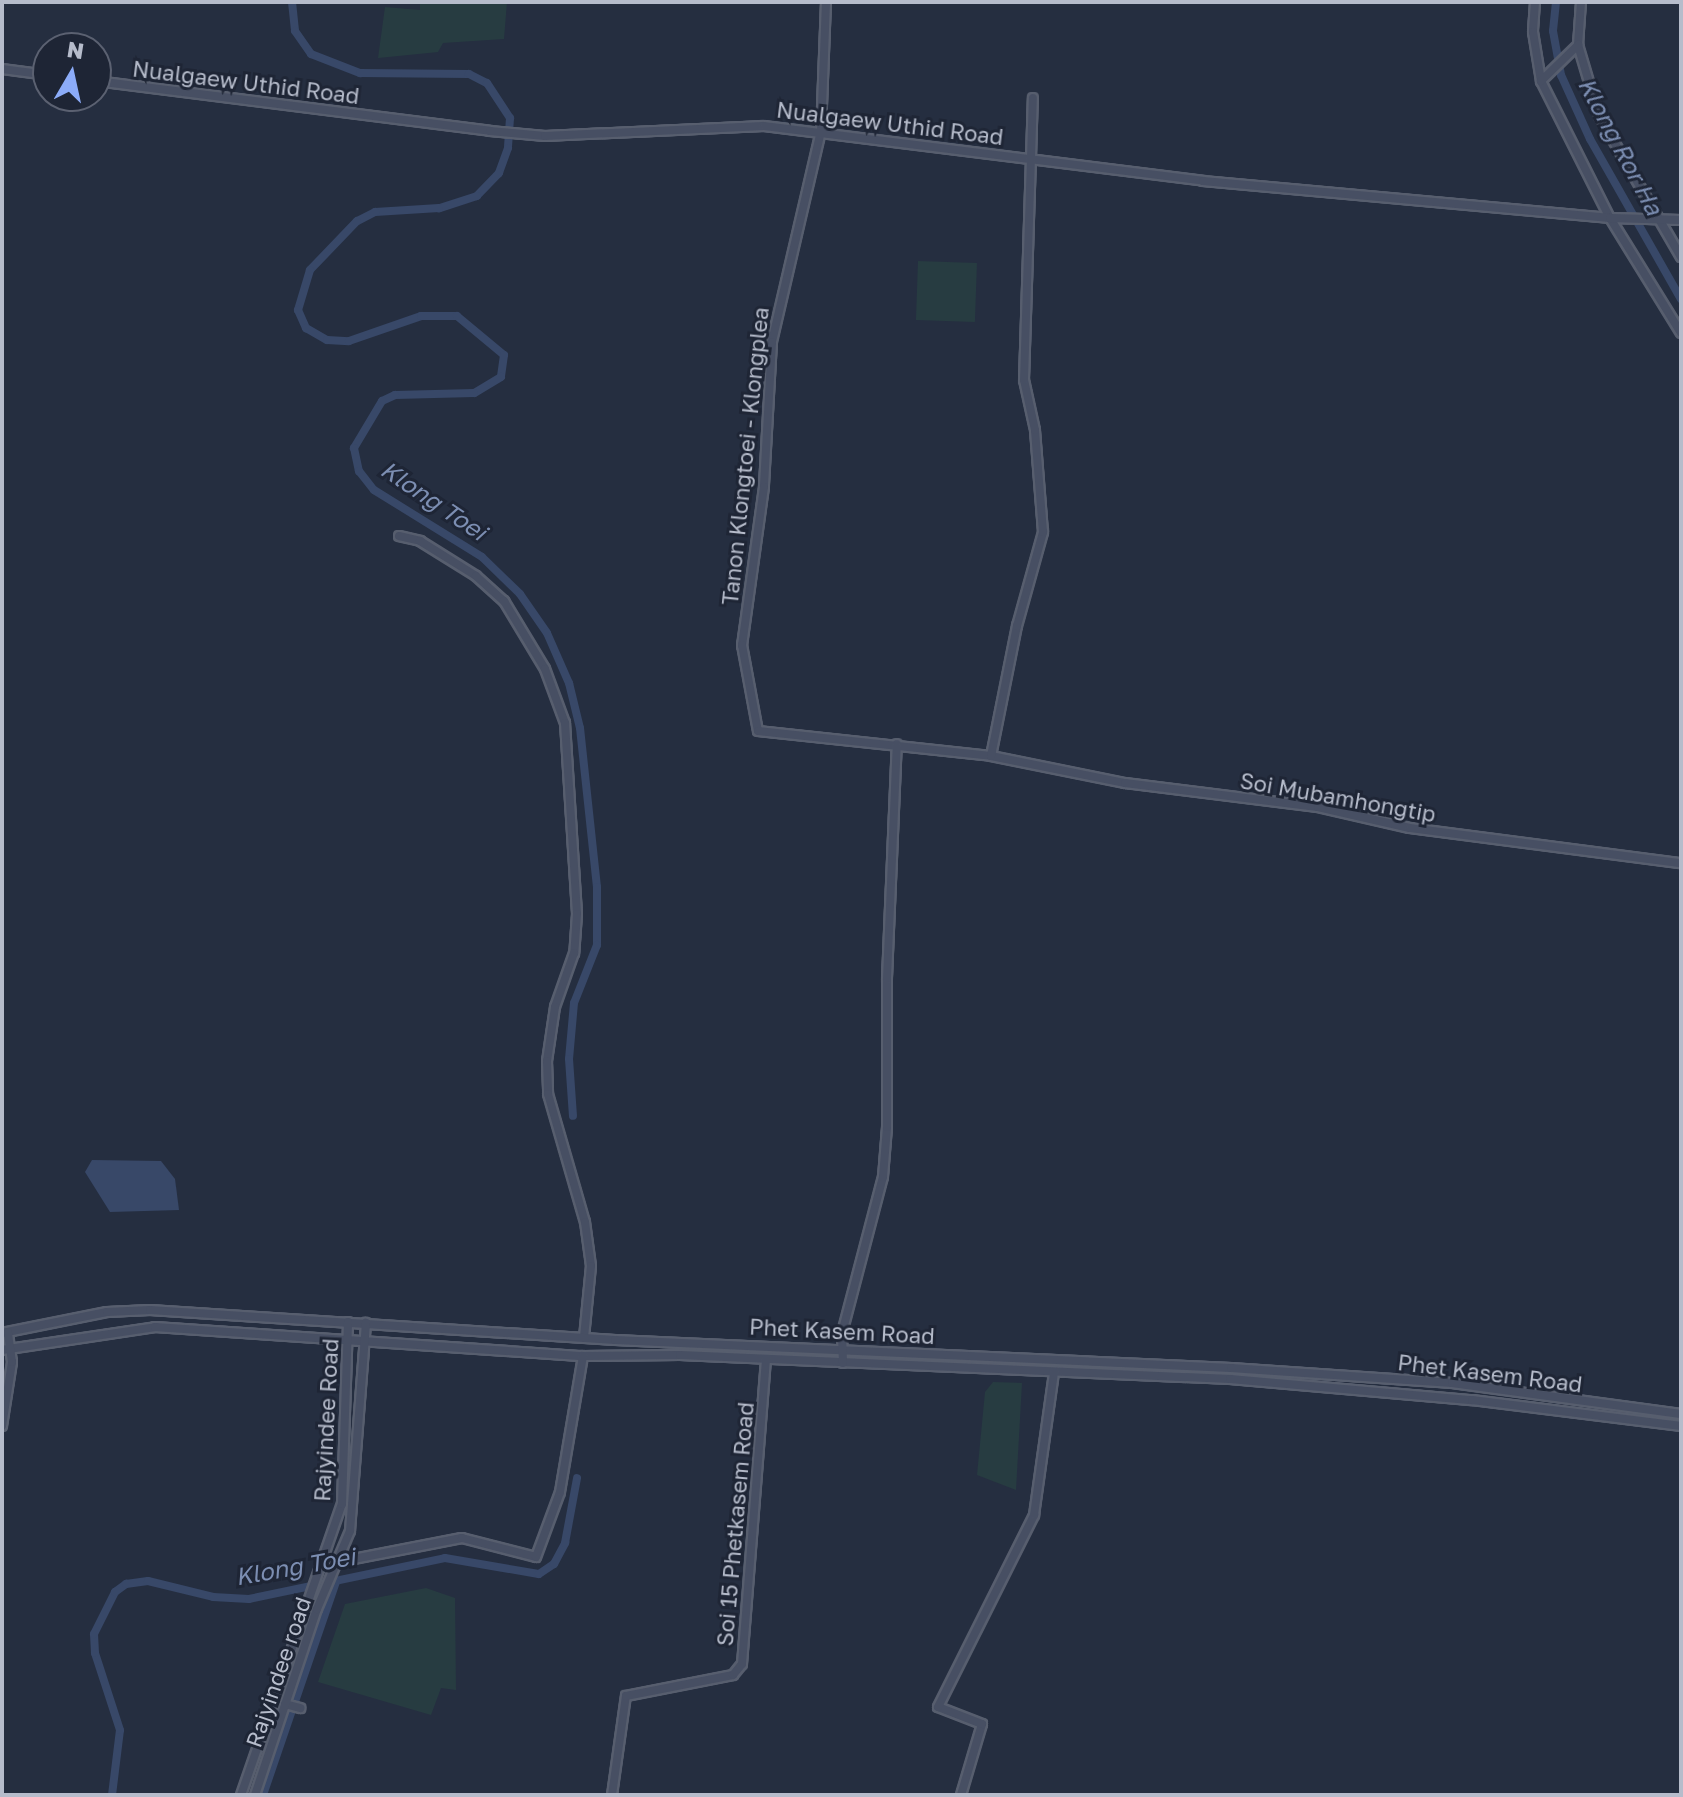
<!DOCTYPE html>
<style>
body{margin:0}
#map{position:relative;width:1683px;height:1797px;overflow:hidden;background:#252e40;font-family:"Golos Text",sans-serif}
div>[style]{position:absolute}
.green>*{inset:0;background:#273c41;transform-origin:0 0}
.water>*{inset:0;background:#384868}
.canal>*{height:8px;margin:-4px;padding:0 4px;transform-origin:4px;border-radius:4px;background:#384868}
.roads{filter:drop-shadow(2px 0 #575e6e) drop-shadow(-2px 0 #575e6e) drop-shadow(0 2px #575e6e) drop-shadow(0 -2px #575e6e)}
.secondary>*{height:8px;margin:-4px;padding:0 4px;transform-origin:4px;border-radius:4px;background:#474f63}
span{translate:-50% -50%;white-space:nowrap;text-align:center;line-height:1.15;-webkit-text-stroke:6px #1e2535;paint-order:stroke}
.street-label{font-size:22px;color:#b6bccb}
.water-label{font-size:24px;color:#7c8eb2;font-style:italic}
.frame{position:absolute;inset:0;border:4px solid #b6bccb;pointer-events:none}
.north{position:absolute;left:32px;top:32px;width:80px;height:80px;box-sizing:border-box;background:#1e2535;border:2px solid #5b6171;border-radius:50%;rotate:9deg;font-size:22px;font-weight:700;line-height:32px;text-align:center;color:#b6bccb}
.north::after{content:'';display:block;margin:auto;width:28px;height:36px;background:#8cacf9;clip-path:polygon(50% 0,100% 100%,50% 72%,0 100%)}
</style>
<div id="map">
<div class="green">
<i style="clip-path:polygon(420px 2px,507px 2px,504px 39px,443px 43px,438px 52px,378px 58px,385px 7px,420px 10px)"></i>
<i style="left:918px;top:261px;width:59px;height:59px;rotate:2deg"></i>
<i style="clip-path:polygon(993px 1382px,1022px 1383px,1016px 1490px,977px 1475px,985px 1392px)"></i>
<i style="clip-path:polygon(426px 1588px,455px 1598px,456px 1690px,441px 1688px,431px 1715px,318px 1682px,345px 1604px)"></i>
</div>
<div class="water">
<i style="clip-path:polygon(92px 1160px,161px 1161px,175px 1179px,179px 1210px,110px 1212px,85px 1172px)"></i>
</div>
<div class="canal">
<i style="left:292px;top:2px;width:29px;rotate:84deg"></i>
<i style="left:295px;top:31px;width:28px;rotate:55deg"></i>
<i style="left:311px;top:54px;width:53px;rotate:21.2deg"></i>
<i style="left:360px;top:73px;width:109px;rotate:0.5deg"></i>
<i style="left:469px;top:74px;width:20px;rotate:27deg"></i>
<i style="left:487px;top:83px;width:42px;rotate:56.7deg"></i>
<i style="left:510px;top:118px;width:30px;rotate:94deg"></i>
<i style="left:508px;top:148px;width:27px;rotate:110deg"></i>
<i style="left:499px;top:173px;width:32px;rotate:134deg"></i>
<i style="left:477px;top:196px;width:40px;rotate:162deg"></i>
<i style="left:439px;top:208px;width:64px;rotate:176.4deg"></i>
<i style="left:375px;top:212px;width:20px;rotate:153deg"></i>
<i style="left:357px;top:221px;width:68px;rotate:133.8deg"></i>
<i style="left:310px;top:270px;width:42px;rotate:106.7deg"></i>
<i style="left:298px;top:310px;width:20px;rotate:66deg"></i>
<i style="left:306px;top:328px;width:24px;rotate:30deg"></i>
<i style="left:327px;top:340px;width:22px;rotate:3deg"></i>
<i style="left:349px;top:341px;width:76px;rotate:-19.1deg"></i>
<i style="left:421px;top:316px;width:36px"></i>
<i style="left:457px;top:316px;width:61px;rotate:39.7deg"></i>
<i style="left:504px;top:355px;width:22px;rotate:98deg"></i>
<i style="left:501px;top:377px;width:31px;rotate:149deg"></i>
<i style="left:474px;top:393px;width:79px;rotate:178.5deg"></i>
<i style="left:395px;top:395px;width:14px;rotate:155deg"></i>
<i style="left:382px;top:401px;width:55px;rotate:120.8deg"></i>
<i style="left:354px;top:448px;width:24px;rotate:78deg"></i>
<i style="left:359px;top:471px;width:24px;rotate:52deg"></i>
<i style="left:374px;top:490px;width:127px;rotate:31.8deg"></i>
<i style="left:482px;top:557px;width:53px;rotate:44.2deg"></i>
<i style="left:520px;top:594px;width:47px;rotate:55.3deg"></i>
<i style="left:547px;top:633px;width:55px;rotate:66.3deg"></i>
<i style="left:569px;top:683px;width:46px;rotate:76.3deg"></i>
<i style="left:580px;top:728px;width:160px;rotate:83.9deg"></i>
<i style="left:597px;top:887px;width:58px;rotate:90deg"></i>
<i style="left:597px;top:945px;width:62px;rotate:111.6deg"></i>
<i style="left:574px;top:1003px;width:56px;rotate:95.1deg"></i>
<i style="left:569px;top:1059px;width:57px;rotate:86deg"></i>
<i style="left:1556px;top:2px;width:29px;rotate:96deg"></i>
<i style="left:1553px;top:31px;width:45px;rotate:79.7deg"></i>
<i style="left:1561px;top:75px;width:70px;rotate:65.6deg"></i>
<i style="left:1590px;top:139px;width:184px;rotate:60.4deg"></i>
<i style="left:112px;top:1795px;width:65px;rotate:-83deg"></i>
<i style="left:120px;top:1730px;width:81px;rotate:-108deg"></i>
<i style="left:95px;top:1653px;width:19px;rotate:-93deg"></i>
<i style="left:94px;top:1634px;width:47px;rotate:-63.4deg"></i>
<i style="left:115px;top:1592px;width:14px;rotate:-36deg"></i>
<i style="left:126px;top:1584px;width:22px;rotate:-8deg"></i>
<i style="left:148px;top:1581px;width:67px;rotate:13.8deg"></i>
<i style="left:213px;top:1597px;width:36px;rotate:3deg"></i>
<i style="left:249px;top:1599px;width:200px;rotate:-11.8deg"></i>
<i style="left:445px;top:1558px;width:95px;rotate:9.7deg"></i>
<i style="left:539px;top:1574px;width:18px;rotate:-34deg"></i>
<i style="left:554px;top:1564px;width:24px;rotate:-62deg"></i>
<i style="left:565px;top:1543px;width:66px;rotate:-79.5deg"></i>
<i style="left:263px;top:1795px;width:225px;rotate:-71.1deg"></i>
</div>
<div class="roads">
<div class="secondary">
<i style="left:826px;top:2px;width:129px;rotate:92.2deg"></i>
<i style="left:821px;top:131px;width:217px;rotate:103.1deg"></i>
<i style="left:772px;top:342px;width:145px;rotate:93.2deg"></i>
<i style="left:764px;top:487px;width:160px;rotate:97.9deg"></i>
<i style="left:742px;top:645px;width:87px;rotate:79.5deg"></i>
<i style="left:758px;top:731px;width:234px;rotate:6.1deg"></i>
<i style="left:991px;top:756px;width:137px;rotate:11.4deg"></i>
<i style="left:1125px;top:783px;width:194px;rotate:7.1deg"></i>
<i style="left:1318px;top:807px;width:94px;rotate:12.9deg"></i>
<i style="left:1410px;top:828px;width:273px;rotate:7.4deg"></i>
<i style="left:1535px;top:2px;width:30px;rotate:94deg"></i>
<i style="left:1533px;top:32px;width:50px;rotate:80.7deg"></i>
<i style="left:1541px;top:81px;width:153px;rotate:63.3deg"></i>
<i style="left:1610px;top:218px;width:135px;rotate:58.3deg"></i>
<i style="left:1581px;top:2px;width:43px;rotate:94deg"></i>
<i style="left:1578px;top:45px;width:74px;rotate:73.5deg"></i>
<i style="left:1599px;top:116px;width:163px;rotate:59.8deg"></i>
<i style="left:2px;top:69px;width:46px;rotate:7.4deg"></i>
<i style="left:96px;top:81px;width:397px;rotate:7.2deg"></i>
<i style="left:490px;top:131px;width:55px;rotate:5.2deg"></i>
<i style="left:545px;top:136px;width:219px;rotate:-2.6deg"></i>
<i style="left:764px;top:126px;width:442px;rotate:7.1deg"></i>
<i style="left:1203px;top:181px;width:409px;rotate:5.2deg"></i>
<i style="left:1610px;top:218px;width:71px;rotate:1.6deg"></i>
<i style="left:1541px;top:81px;width:52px;rotate:-44.2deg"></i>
<i style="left:399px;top:536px;width:22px;rotate:13deg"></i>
<i style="left:420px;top:541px;width:66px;rotate:32deg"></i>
<i style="left:476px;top:576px;width:38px;rotate:42deg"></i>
<i style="left:504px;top:601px;width:79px;rotate:58.9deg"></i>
<i style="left:545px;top:669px;width:58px;rotate:69.7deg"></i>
<i style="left:565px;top:723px;width:191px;rotate:86.4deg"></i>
<i style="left:577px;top:914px;width:39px;rotate:94deg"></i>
<i style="left:574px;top:953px;width:57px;rotate:109.4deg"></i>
<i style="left:555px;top:1007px;width:55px;rotate:98.4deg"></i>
<i style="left:547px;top:1061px;width:33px;rotate:88deg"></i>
<i style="left:548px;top:1094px;width:133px;rotate:73.9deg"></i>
<i style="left:585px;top:1222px;width:44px;rotate:82.2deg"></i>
<i style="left:591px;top:1266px;width:72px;rotate:95.6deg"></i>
<i style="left:991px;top:756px;width:133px;rotate:-78.7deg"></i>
<i style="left:1017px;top:626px;width:98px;rotate:-74.5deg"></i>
<i style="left:1043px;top:532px;width:102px;rotate:-94.5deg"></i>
<i style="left:1035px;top:430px;width:51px;rotate:-102.4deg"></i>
<i style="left:1024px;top:380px;width:282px;rotate:-88.2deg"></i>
<i style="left:2px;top:1333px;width:107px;rotate:-11.3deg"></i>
<i style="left:107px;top:1312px;width:43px;rotate:-2.7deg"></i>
<i style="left:150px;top:1310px;width:466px;rotate:3.7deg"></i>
<i style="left:615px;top:1340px;width:617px;rotate:2.6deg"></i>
<i style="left:1231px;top:1368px;width:222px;rotate:3.9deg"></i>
<i style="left:1452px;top:1383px;width:231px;rotate:7.7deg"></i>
<i style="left:2px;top:1350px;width:155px;rotate:-8.5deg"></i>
<i style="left:155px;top:1327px;width:429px;rotate:3.9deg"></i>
<i style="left:583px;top:1356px;width:97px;rotate:-0.6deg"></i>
<i style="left:680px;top:1355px;width:551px;rotate:2.5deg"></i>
<i style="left:1230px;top:1379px;width:243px;rotate:5deg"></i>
<i style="left:1472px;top:1400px;width:211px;rotate:7.1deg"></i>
<i style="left:843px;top:1363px;width:30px;rotate:-92deg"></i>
<i style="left:842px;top:1333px;width:161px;rotate:-75.3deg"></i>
<i style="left:883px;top:1177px;width:50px;rotate:-85.4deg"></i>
<i style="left:887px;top:1127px;width:149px;rotate:-90deg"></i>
<i style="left:887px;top:978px;width:234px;rotate:-87.6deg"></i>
<i style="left:2px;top:1426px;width:65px;rotate:-81.1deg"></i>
<i style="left:12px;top:1362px;width:30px;rotate:-98deg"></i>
<i style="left:338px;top:1562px;width:126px;rotate:-11deg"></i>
<i style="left:462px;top:1538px;width:76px;rotate:14.4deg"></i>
<i style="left:536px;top:1557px;width:69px;rotate:-69.7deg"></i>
<i style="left:560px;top:1492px;width:138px;rotate:-80.4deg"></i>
<i style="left:285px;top:1704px;width:16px;rotate:15deg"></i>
<i style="left:241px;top:1795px;width:308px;rotate:-70.9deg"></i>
<i style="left:342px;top:1504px;width:182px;rotate:-88.1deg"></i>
<i style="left:255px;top:1795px;width:196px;rotate:-71.6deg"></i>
<i style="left:317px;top:1609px;width:85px;rotate:-67.1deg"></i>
<i style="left:350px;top:1531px;width:209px;rotate:-85.6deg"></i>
<i style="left:612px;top:1795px;width:100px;rotate:-82deg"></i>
<i style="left:626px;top:1696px;width:109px;rotate:-11.1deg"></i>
<i style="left:733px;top:1675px;width:14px;rotate:-51deg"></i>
<i style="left:742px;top:1664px;width:306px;rotate:-85.5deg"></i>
<i style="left:961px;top:1795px;width:74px;rotate:-73.5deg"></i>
<i style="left:982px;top:1724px;width:47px;rotate:-158.9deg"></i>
<i style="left:938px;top:1707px;width:215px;rotate:-63.4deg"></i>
<i style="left:1034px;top:1515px;width:144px;rotate:-82deg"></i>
</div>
</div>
<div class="street-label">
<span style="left:246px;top:82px;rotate:7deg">Nualgaew Uthid Road</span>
<span style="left:890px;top:123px;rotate:7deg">Nualgaew Uthid Road</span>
<span style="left:745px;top:456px;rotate:-84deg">Tanon Klongtoei - Klongplea</span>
<span style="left:1338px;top:797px;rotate:10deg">Soi Mubamhongtip</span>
<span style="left:842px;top:1331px;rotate:3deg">Phet Kasem Road</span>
<span style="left:1490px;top:1373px;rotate:7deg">Phet Kasem Road</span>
<span style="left:326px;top:1420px;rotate:-87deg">Rajyindee Road</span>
<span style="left:735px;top:1524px;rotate:-85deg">Soi 15 Phetkasem Road</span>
<span style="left:278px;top:1672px;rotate:-71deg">Rajyindee road</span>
</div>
<div class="water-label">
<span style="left:1621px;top:146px;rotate:62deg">Klong Ror Ha</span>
<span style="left:434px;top:500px;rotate:34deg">Klong Toei</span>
<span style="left:295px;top:1566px;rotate:-10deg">Klong Toei</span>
</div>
<div class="frame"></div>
<div class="north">N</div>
</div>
